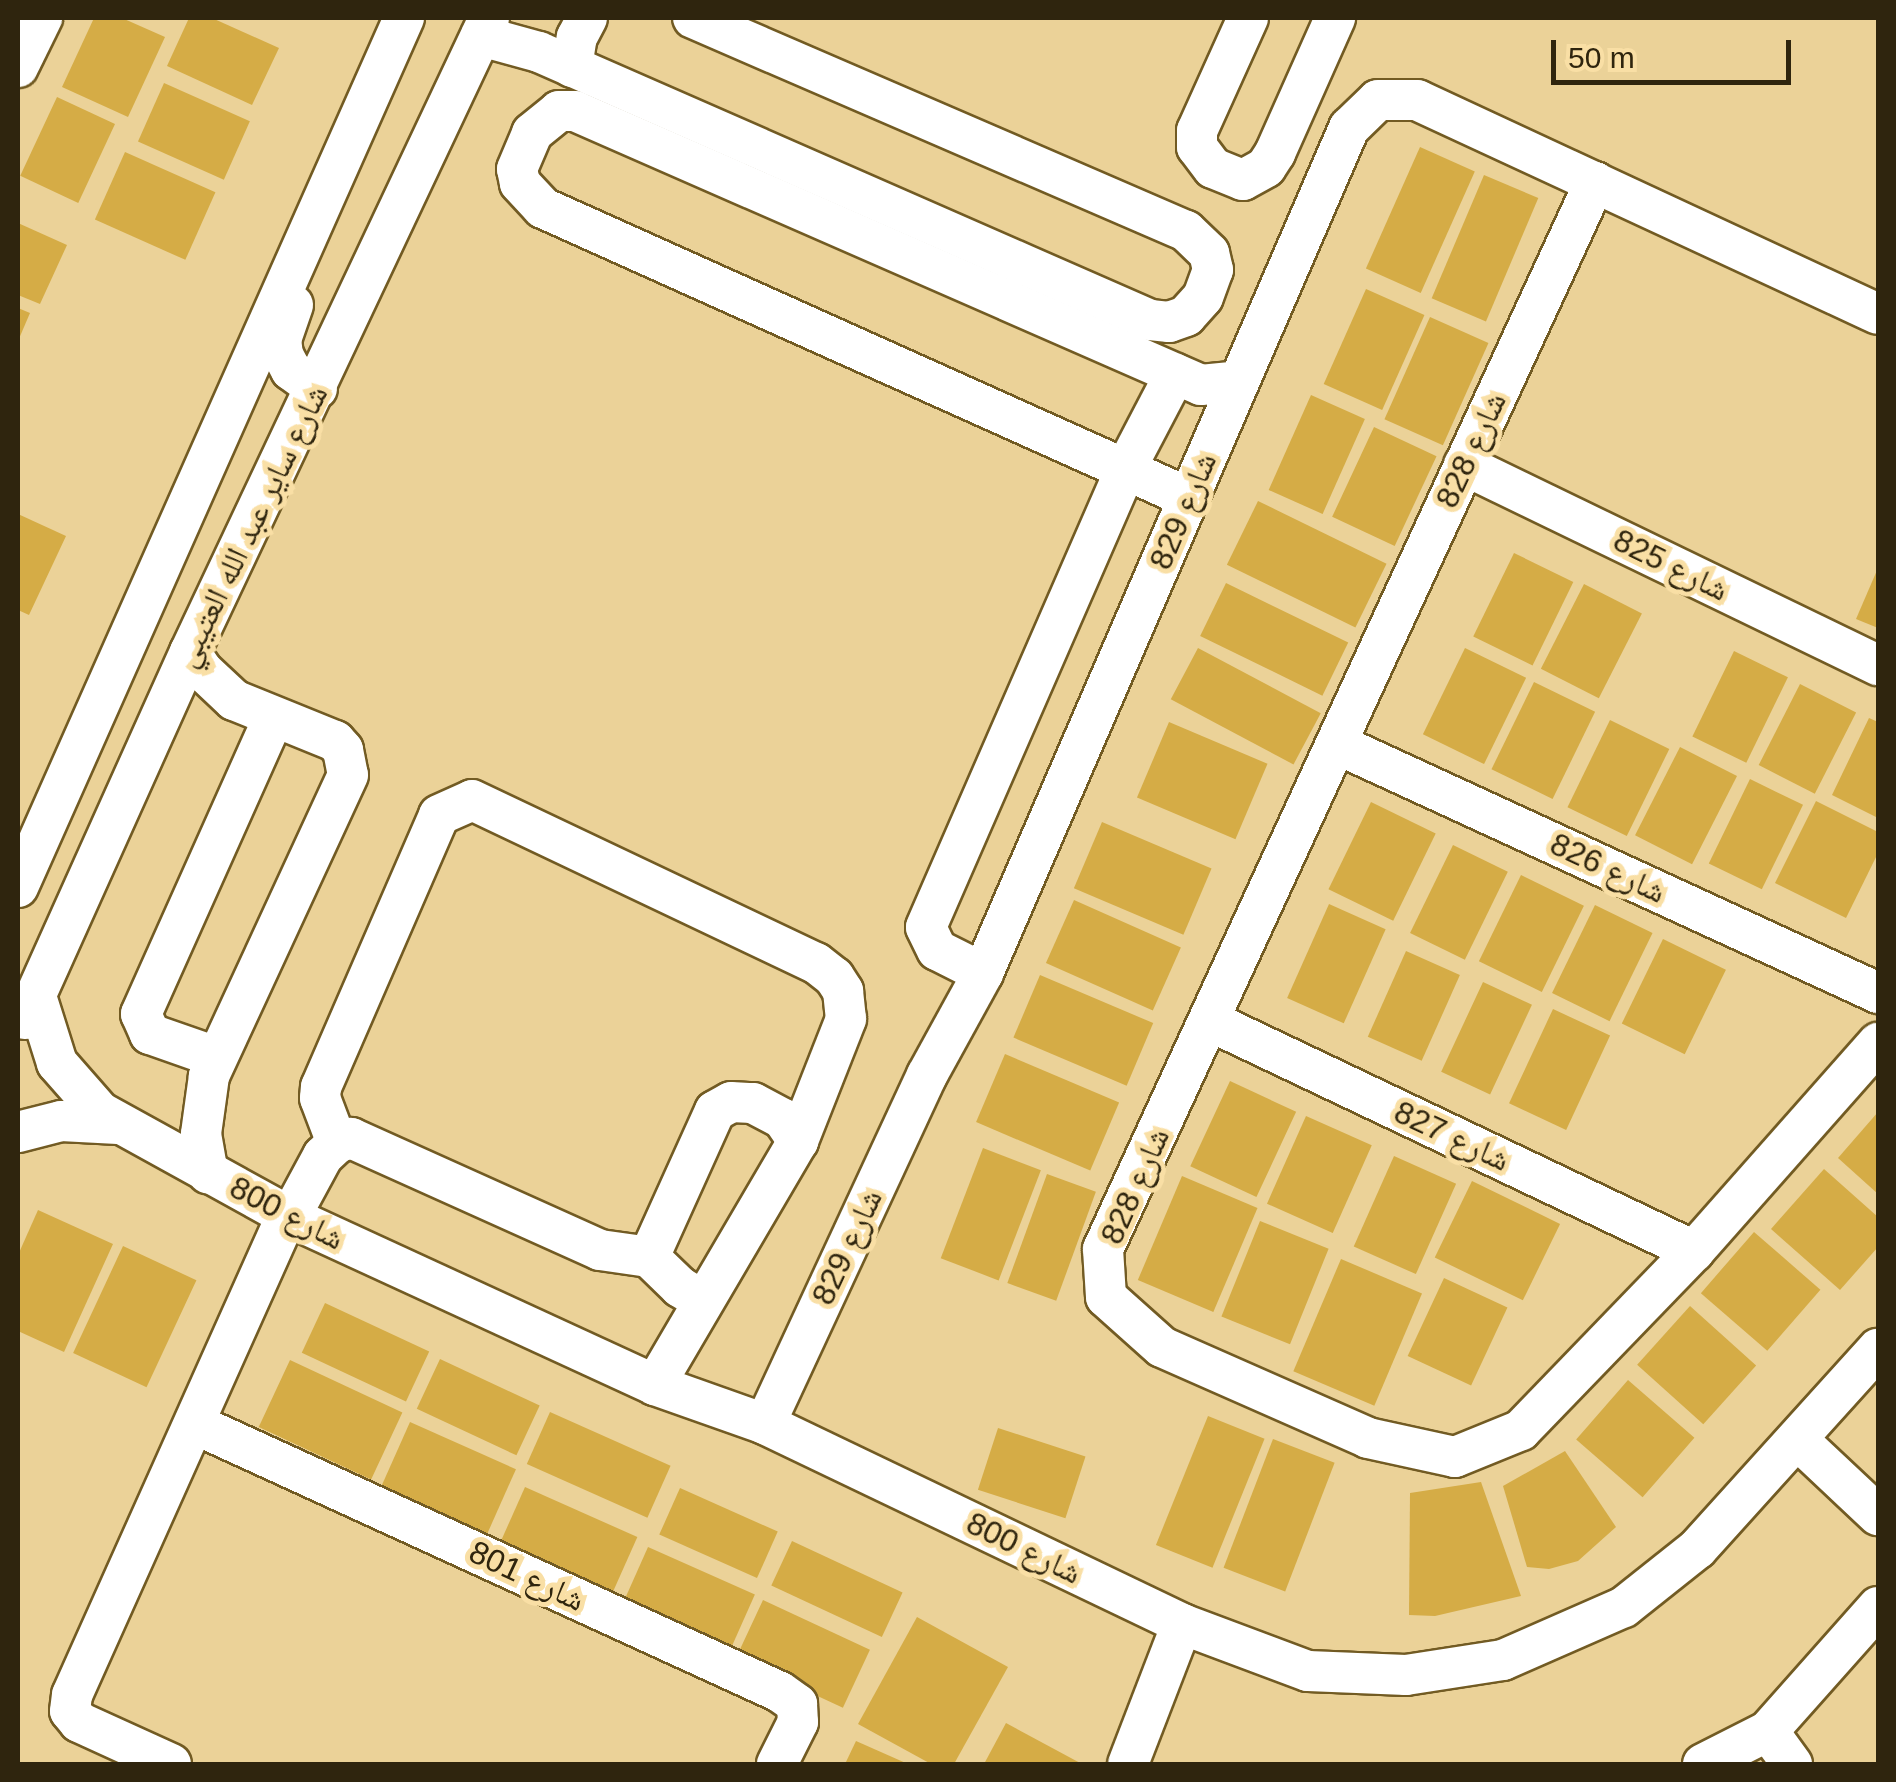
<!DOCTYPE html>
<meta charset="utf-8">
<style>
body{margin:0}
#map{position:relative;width:1896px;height:1782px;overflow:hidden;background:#ebd298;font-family:Arial,"Noto Naskh Arabic",sans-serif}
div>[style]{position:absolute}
.building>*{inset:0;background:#d5ac46;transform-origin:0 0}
.roads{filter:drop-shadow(2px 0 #725b23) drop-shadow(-2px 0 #725b23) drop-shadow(0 2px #725b23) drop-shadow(0 -2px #725b23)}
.minor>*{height:40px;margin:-20px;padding:0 20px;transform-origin:20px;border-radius:20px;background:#fff}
span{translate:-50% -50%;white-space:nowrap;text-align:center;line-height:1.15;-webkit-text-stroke:10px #f9dfa5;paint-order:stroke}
.street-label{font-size:32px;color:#2f250e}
.frame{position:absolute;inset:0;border:20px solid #2f250e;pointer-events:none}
.scale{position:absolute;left:1551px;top:40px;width:240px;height:45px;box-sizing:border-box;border:5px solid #2f250e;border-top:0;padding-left:12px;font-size:30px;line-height:35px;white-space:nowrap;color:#2f250e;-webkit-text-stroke:8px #f9dfa5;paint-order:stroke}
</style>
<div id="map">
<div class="building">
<i style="clip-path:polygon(94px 18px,122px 18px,165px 37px,128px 117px,62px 87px)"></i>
<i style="clip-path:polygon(189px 18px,212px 18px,279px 48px,252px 105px,167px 66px)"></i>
<i style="left:164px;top:83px;width:94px;height:64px;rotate:24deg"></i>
<i style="left:57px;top:97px;width:64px;height:87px;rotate:25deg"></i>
<i style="left:1420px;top:147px;width:60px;height:133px;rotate:24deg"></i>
<i style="left:125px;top:152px;width:99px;height:74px;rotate:24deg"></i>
<i style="left:1484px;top:175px;width:59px;height:134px;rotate:23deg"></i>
<i style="clip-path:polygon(18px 223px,67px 245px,40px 304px,18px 295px)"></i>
<i style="left:1366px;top:289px;width:64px;height:104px;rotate:24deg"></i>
<i style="clip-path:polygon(18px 308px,30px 313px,18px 341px)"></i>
<i style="left:1430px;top:317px;width:64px;height:112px;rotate:24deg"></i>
<i style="left:1311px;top:395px;width:59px;height:104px;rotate:24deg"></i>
<i style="left:1374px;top:427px;width:69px;height:99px;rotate:25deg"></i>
<i style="left:1258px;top:501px;width:143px;height:71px;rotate:26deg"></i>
<i style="clip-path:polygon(18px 514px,66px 536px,29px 615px,18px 610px)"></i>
<i style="left:1514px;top:553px;width:66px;height:93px;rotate:26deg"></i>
<i style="clip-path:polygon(1878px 568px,1878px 628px,1856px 619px)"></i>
<i style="left:1226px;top:583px;width:136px;height:59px;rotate:26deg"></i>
<i style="left:1584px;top:584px;width:65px;height:95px;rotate:27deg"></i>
<i style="left:1198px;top:648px;width:139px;height:58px;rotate:28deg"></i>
<i style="left:1465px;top:648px;width:68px;height:96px;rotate:26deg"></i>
<i style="left:1734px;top:651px;width:60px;height:95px;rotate:26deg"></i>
<i style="left:1534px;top:682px;width:68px;height:97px;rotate:26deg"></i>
<i style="left:1800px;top:684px;width:63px;height:91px;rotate:27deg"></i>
<i style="clip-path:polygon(1869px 718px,1878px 722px,1878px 818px,1832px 795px)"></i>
<i style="left:1610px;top:720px;width:66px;height:97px;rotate:26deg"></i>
<i style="left:1169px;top:722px;width:107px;height:82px;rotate:23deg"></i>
<i style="left:1680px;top:747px;width:64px;height:99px;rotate:27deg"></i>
<i style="left:1750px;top:779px;width:59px;height:94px;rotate:26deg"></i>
<i style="clip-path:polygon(1816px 801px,1878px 832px,1878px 853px,1846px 918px,1775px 883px)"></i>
<i style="left:1371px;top:802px;width:72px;height:97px;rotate:26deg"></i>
<i style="left:1102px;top:822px;width:119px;height:72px;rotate:23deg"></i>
<i style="left:1453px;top:845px;width:61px;height:98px;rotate:26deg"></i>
<i style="left:1521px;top:875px;width:70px;height:96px;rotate:26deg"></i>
<i style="left:1074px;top:900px;width:117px;height:69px;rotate:24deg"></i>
<i style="left:1329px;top:904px;width:62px;height:103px;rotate:24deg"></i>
<i style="left:1595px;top:905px;width:64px;height:98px;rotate:26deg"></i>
<i style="left:1663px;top:939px;width:70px;height:94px;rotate:26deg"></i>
<i style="left:1406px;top:951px;width:59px;height:94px;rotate:24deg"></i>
<i style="left:1040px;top:975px;width:123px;height:68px;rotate:23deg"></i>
<i style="left:1483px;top:982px;width:54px;height:99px;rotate:25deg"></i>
<i style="left:1553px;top:1009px;width:63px;height:104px;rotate:25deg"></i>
<i style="left:1005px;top:1054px;width:124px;height:74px;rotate:23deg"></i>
<i style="left:1230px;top:1081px;width:73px;height:94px;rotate:25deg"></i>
<i style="clip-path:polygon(1878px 1112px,1878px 1194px,1838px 1158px)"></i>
<i style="left:1306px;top:1116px;width:72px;height:96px;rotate:24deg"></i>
<i style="left:983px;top:1148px;width:62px;height:118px;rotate:21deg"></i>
<i style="left:1394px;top:1156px;width:68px;height:99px;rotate:24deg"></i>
<i style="clip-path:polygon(1824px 1169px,1878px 1217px,1878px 1247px,1840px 1290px,1771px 1229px)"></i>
<i style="left:1047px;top:1174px;width:52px;height:116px;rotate:20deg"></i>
<i style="left:1182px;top:1176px;width:82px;height:113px;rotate:23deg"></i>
<i style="left:1472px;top:1181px;width:98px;height:85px;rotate:26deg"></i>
<i style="clip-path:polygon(38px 1210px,113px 1244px,64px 1352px,18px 1331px,18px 1255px)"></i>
<i style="left:1260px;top:1221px;width:74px;height:103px;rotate:22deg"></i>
<i style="left:1754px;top:1232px;width:88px;height:81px;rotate:41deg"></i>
<i style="left:123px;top:1246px;width:81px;height:118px;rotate:25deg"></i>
<i style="left:1341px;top:1259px;width:88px;height:122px;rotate:23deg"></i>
<i style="left:1444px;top:1278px;width:70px;height:86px;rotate:25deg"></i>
<i style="left:325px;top:1303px;width:115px;height:55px;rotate:25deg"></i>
<i style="left:1690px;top:1306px;width:89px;height:79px;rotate:42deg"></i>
<i style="left:440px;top:1359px;width:110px;height:55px;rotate:25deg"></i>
<i style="left:290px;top:1360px;width:124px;height:74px;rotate:25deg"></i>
<i style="left:1628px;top:1380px;width:88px;height:79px;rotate:41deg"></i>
<i style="left:550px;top:1412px;width:132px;height:57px;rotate:24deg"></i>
<i style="left:1208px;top:1416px;width:61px;height:139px;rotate:22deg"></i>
<i style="left:410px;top:1422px;width:116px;height:72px;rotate:24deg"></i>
<i style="left:998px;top:1428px;width:92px;height:65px;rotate:18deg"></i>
<i style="left:1273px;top:1439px;width:66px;height:138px;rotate:21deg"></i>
<i style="clip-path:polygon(1565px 1451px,1616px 1527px,1578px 1561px,1549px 1569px,1527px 1567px,1503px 1486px)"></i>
<i style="clip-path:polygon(1481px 1482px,1521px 1596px,1435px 1616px,1409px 1615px,1410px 1493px)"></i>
<i style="left:525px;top:1487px;width:123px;height:66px;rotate:24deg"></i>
<i style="left:680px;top:1488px;width:107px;height:51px;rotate:24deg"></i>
<i style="left:792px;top:1541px;width:122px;height:49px;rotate:25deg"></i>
<i style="left:648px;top:1547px;width:117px;height:58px;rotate:24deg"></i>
<i style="left:763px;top:1600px;width:118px;height:64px;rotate:25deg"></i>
<i style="clip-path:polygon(917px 1617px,1008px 1667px,954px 1764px,931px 1764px,858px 1724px)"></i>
<i style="clip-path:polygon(1006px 1723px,1082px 1764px,984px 1764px)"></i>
<i style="clip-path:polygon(856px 1741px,908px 1764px,845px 1764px)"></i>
</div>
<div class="roads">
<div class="minor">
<i style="left:1248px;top:18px;width:124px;rotate:114.3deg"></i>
<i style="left:1197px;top:131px;width:16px;rotate:90deg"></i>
<i style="left:1197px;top:147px;width:26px;rotate:53deg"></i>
<i style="left:1213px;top:168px;width:32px;rotate:22deg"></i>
<i style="left:1243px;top:180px;width:26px;rotate:-29deg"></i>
<i style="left:1266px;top:167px;width:17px;rotate:-57deg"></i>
<i style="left:1275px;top:153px;width:148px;rotate:-66deg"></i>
<i style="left:481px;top:36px;width:60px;rotate:15.4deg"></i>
<i style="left:539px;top:52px;width:667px;rotate:23.68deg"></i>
<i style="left:1150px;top:320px;width:19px;rotate:6deg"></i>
<i style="left:1169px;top:322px;width:18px;rotate:-19deg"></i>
<i style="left:1186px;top:316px;width:25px;rotate:-48deg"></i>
<i style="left:1203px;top:297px;width:29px;rotate:-70deg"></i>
<i style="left:1213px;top:270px;width:17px;rotate:-103deg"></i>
<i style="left:1209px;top:253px;width:32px;rotate:-136deg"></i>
<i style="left:1186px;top:231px;width:537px;rotate:-156.63deg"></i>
<i style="left:18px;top:67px;width:55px;rotate:-63.9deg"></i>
<i style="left:572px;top:67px;width:30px;rotate:-81deg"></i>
<i style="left:577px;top:37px;width:21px;rotate:-62deg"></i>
<i style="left:1595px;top:182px;width:1175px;rotate:114.75deg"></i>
<i style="left:1103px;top:1249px;width:48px;rotate:86.4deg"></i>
<i style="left:1106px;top:1297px;width:75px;rotate:41.8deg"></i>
<i style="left:1162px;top:1347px;width:225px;rotate:23.8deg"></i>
<i style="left:1368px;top:1438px;width:89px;rotate:12.3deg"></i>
<i style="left:1455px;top:1457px;width:71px;rotate:-22.2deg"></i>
<i style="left:1521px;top:1430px;width:249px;rotate:-46deg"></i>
<i style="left:1694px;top:1251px;width:278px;rotate:-48.5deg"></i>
<i style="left:293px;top:305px;width:36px;rotate:109deg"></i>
<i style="left:281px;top:339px;width:16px;rotate:83deg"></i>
<i style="left:283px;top:355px;width:17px;rotate:62deg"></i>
<i style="left:291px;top:370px;width:32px;rotate:36deg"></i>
<i style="left:1464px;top:465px;width:460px;rotate:25.8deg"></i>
<i style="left:1189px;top:498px;width:708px;rotate:-155.82deg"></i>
<i style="left:543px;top:208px;width:34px;rotate:-133deg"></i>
<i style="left:520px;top:183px;width:14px;rotate:-102deg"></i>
<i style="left:517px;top:169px;width:39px;rotate:-67deg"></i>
<i style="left:532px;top:133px;width:35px;rotate:-39deg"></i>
<i style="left:559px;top:111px;width:16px"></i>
<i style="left:575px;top:111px;width:683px;rotate:23.64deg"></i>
<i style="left:1201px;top:385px;width:38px;rotate:-6deg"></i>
<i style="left:190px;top:652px;width:22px;rotate:56deg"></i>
<i style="left:202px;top:670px;width:44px;rotate:43.2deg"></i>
<i style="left:234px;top:700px;width:109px;rotate:22.1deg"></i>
<i style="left:335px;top:741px;width:12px;rotate:48deg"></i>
<i style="left:343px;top:750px;width:25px;rotate:79deg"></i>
<i style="left:348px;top:775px;width:332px;rotate:114.8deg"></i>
<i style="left:209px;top:1076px;width:59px;rotate:97.9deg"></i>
<i style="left:201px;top:1134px;width:40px;rotate:80deg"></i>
<i style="left:1337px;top:744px;width:596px;rotate:24.71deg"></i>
<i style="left:18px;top:887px;width:951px;rotate:-66.05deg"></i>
<i style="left:983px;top:973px;width:51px;rotate:-153.4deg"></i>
<i style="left:937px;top:950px;width:25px;rotate:-116deg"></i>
<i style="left:926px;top:927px;width:503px;rotate:-66.44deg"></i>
<i style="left:1127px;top:466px;width:104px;rotate:-62.4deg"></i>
<i style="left:36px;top:996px;width:70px;rotate:72.6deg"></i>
<i style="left:57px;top:1063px;width:65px;rotate:48.7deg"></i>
<i style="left:100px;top:1112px;width:217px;rotate:28.9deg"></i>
<i style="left:290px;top:1217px;width:402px;rotate:24.7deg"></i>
<i style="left:655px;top:1385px;width:117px;rotate:19.5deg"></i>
<i style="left:765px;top:1424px;width:462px;rotate:25.6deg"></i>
<i style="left:1182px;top:1624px;width:134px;rotate:20.5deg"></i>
<i style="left:1308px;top:1671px;width:98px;rotate:2.3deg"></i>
<i style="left:1406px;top:1675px;width:98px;rotate:-8.8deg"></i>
<i style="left:1503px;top:1660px;width:132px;rotate:-23.7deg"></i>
<i style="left:1624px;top:1607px;width:93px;rotate:-38.5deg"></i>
<i style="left:1697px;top:1549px;width:270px;rotate:-47.9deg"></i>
<i style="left:25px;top:1019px;width:402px;rotate:-65.8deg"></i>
<i style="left:190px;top:652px;width:701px;rotate:-64.75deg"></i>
<i style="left:1210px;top:1021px;width:536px;rotate:25.42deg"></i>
<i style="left:216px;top:1057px;width:70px;rotate:-160.8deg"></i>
<i style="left:150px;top:1034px;width:22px;rotate:-114deg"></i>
<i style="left:141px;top:1014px;width:325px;rotate:-65.9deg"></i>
<i style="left:18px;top:1132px;width:44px;rotate:-14.3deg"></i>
<i style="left:61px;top:1121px;width:57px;rotate:3deg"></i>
<i style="left:337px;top:1143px;width:48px;rotate:-110.7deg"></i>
<i style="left:320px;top:1098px;width:11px;rotate:-85deg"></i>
<i style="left:321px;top:1087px;width:296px;rotate:-66.5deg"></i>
<i style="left:439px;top:815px;width:36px;rotate:-24deg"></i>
<i style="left:472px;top:800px;width:381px;rotate:25.4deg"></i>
<i style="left:816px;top:963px;width:23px;rotate:38deg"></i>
<i style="left:834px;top:977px;width:17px;rotate:57deg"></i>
<i style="left:843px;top:991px;width:28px;rotate:84deg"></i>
<i style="left:846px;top:1019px;width:131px;rotate:111.5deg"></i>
<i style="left:290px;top:1217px;width:69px;rotate:-61.6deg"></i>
<i style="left:323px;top:1156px;width:19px;rotate:-43deg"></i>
<i style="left:337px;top:1143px;width:15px;rotate:-20deg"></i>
<i style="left:351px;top:1138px;width:273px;rotate:24.2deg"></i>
<i style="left:600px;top:1250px;width:49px;rotate:8.1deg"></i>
<i style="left:649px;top:1257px;width:43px;rotate:44.1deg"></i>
<i style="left:680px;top:1287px;width:26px;rotate:31deg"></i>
<i style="left:649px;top:1257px;width:160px;rotate:-65.7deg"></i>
<i style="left:715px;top:1111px;width:18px;rotate:-29deg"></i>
<i style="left:731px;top:1102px;width:22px;rotate:3deg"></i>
<i style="left:753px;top:1103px;width:34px;rotate:28deg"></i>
<i style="left:783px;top:1119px;width:27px;rotate:56deg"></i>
<i style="left:798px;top:1141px;width:283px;rotate:120.4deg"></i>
<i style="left:195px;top:1424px;width:643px;rotate:24.61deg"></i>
<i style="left:780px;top:1692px;width:21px;rotate:35deg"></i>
<i style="left:797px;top:1704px;width:18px;rotate:87deg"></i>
<i style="left:798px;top:1722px;width:47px;rotate:116.6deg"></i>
<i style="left:765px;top:1424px;width:385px;rotate:-65.1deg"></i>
<i style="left:927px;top:1075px;width:116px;rotate:-61.2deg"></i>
<i style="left:983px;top:973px;width:921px;rotate:-66.58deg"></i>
<i style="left:1349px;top:128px;width:40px;rotate:-44deg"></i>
<i style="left:1378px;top:100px;width:39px"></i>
<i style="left:1417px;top:100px;width:508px;rotate:24.9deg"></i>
<i style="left:1798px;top:1440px;width:110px;rotate:43.2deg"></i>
<i style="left:1768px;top:1731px;width:41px;rotate:54deg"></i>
<i style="left:171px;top:1764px;width:101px;rotate:-155.5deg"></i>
<i style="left:79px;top:1722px;width:14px;rotate:-129deg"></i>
<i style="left:70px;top:1711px;width:16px;rotate:-83deg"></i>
<i style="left:72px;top:1695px;width:526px;rotate:-65.87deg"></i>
<i style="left:1128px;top:1764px;width:150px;rotate:-68.9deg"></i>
<i style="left:1703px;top:1764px;width:73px;rotate:-26.9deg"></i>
<i style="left:1768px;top:1731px;width:166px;rotate:-48.4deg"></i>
</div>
</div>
<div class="street-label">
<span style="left:1471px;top:450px;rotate:-65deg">شارع 828</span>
<span style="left:1183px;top:511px;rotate:-67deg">شارع 829</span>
<span style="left:251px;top:526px;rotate:-64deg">شارع ساير عبد الله العتيبي</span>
<span style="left:1671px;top:565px;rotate:26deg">شارع 825</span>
<span style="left:1608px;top:868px;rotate:25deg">شارع 826</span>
<span style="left:1452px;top:1136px;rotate:25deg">شارع 827</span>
<span style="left:1135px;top:1186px;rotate:-66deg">شارع 828</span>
<span style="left:287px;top:1213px;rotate:27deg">شارع 800</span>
<span style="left:847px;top:1247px;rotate:-65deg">شارع 829</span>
<span style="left:1024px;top:1548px;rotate:26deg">شارع 800</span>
<span style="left:527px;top:1576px;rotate:25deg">شارع 801</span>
</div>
<div class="frame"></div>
<div class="scale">50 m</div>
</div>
